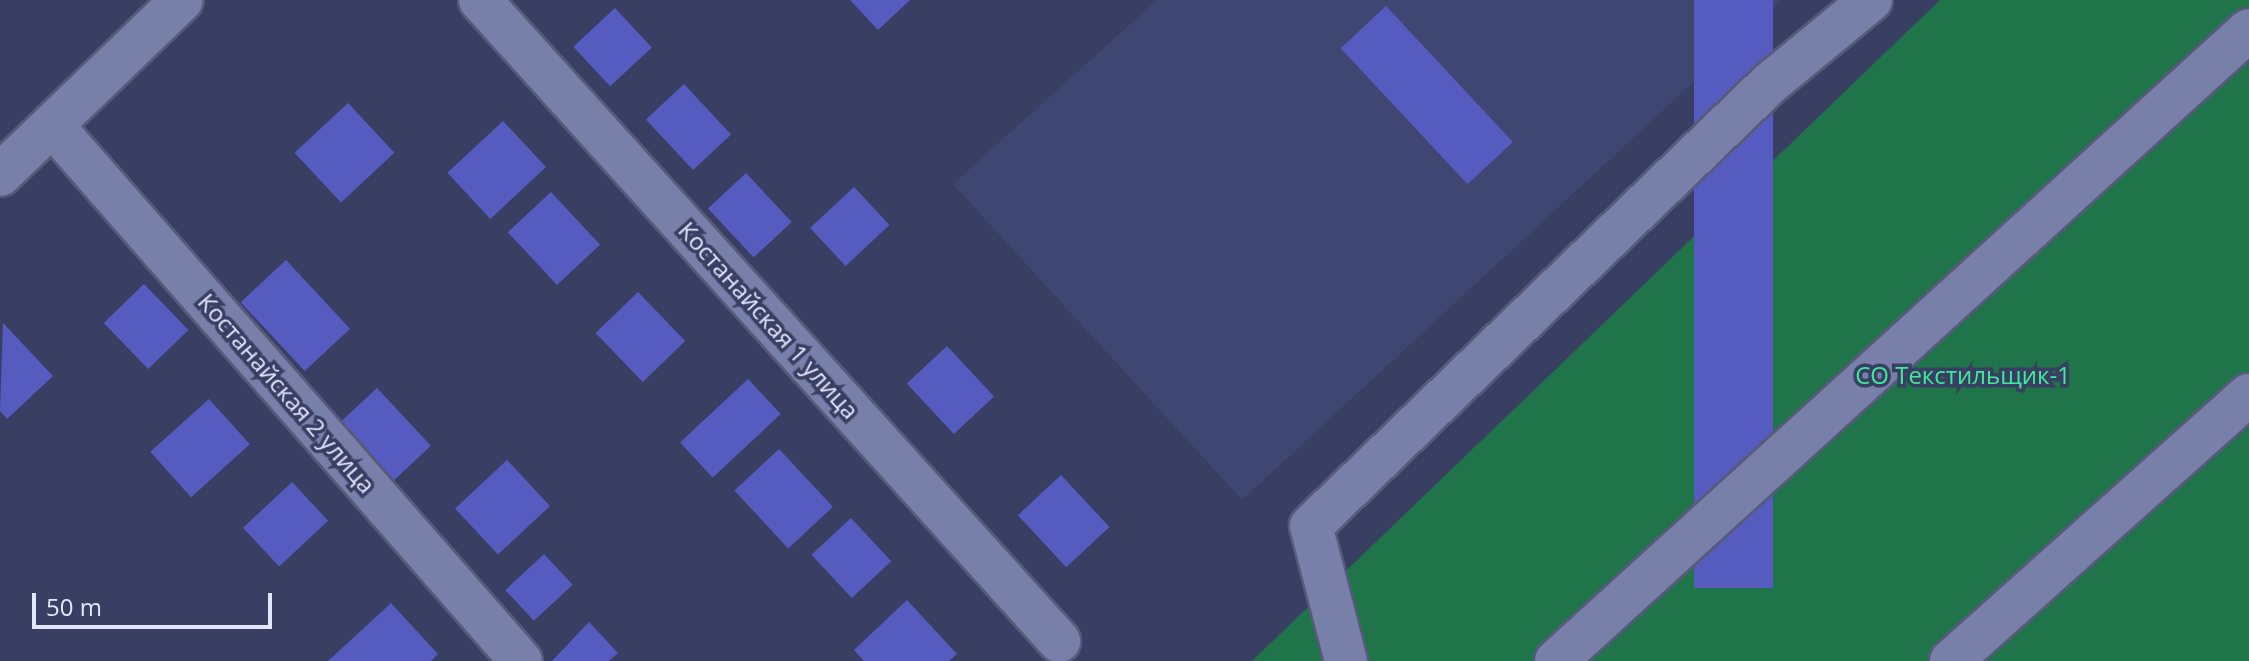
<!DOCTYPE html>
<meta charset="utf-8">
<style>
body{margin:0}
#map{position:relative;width:2249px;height:661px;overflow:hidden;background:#393e63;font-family:"Open Sans",sans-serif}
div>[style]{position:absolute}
.built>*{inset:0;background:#404672}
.green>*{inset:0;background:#20744a}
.building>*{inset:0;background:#565cbf;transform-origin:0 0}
.roads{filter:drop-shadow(2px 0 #575a7a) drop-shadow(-2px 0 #575a7a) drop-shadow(0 2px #575a7a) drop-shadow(0 -2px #575a7a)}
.minor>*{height:42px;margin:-21px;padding:0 21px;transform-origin:21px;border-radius:21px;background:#787fa8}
span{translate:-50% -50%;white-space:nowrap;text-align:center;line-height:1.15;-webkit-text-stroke:7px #393e63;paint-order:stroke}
.street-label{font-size:24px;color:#e2e6fe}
.park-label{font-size:24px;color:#3dea97}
.scale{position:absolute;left:32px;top:593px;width:240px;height:36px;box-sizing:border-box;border:4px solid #e2e6fe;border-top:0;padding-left:10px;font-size:24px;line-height:28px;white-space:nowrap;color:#e2e6fe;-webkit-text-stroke:6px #393e63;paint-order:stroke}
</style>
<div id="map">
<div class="built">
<i style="clip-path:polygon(1157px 0,1782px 0,1242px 500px,953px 184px)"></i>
</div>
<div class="green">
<i style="clip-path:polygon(1940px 0,2249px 0,2249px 661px,1252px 661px)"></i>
</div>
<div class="building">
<i style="clip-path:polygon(850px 0,910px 0,878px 30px)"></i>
<i style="left:1694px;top:0;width:79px;height:588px"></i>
<i style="left:1386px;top:6px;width:186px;height:62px;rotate:47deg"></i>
<i style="left:615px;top:8px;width:54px;height:57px;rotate:47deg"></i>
<i style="left:684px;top:84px;width:69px;height:52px;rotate:47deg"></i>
<i style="left:348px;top:103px;width:68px;height:73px;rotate:47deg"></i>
<i style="left:503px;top:121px;width:63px;height:76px;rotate:47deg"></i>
<i style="left:746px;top:173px;width:67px;height:52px;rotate:47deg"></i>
<i style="left:854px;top:187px;width:52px;height:60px;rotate:47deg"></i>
<i style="left:551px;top:192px;width:72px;height:59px;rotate:47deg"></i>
<i style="left:286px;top:260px;width:94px;height:62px;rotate:47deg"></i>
<i style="left:144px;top:284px;width:64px;height:56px;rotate:46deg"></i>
<i style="left:638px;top:292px;width:68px;height:59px;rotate:46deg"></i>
<i style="clip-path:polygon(3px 323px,53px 376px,7px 419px,0 411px)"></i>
<i style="left:947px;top:346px;width:69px;height:55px;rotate:47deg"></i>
<i style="left:748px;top:379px;width:48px;height:93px;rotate:47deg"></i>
<i style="left:377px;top:388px;width:79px;height:50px;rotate:47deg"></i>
<i style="left:209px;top:399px;width:61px;height:79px;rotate:48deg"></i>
<i style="left:779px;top:449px;width:79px;height:61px;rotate:47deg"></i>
<i style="left:507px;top:460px;width:63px;height:71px;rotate:47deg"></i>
<i style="left:1061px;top:475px;width:71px;height:59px;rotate:47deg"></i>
<i style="left:292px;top:482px;width:53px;height:67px;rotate:47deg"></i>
<i style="left:851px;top:518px;width:59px;height:54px;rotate:47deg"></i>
<i style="left:544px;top:554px;width:42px;height:53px;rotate:47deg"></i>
<i style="clip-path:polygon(907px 600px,957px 654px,949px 661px,864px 661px,854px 650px)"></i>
<i style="clip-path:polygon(391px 603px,438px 654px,431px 661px,328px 661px)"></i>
<i style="clip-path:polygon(589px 622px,618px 653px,609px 661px,552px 661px)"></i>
</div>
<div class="roads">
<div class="minor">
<i style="left:480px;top:0;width:864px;rotate:47.91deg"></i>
<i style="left:52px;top:125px;width:712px;rotate:48.81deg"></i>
<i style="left:0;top:175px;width:252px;rotate:-43.9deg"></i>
<i style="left:1346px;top:661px;width:139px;rotate:-104.5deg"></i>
<i style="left:1311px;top:526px;width:636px;rotate:-43.98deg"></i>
<i style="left:1769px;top:84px;width:132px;rotate:-39.5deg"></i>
<i style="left:1556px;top:661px;width:937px;rotate:-42.32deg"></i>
<i style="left:1951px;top:661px;width:399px;rotate:-41.8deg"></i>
</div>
</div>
<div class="street-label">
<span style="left:769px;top:320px;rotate:48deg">Костанайская 1 улица</span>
<span style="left:287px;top:393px;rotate:49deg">Костанайская 2 улица</span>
</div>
<div class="park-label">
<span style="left:1963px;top:375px">СО Текстильщик-1</span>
</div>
<div class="scale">50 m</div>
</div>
